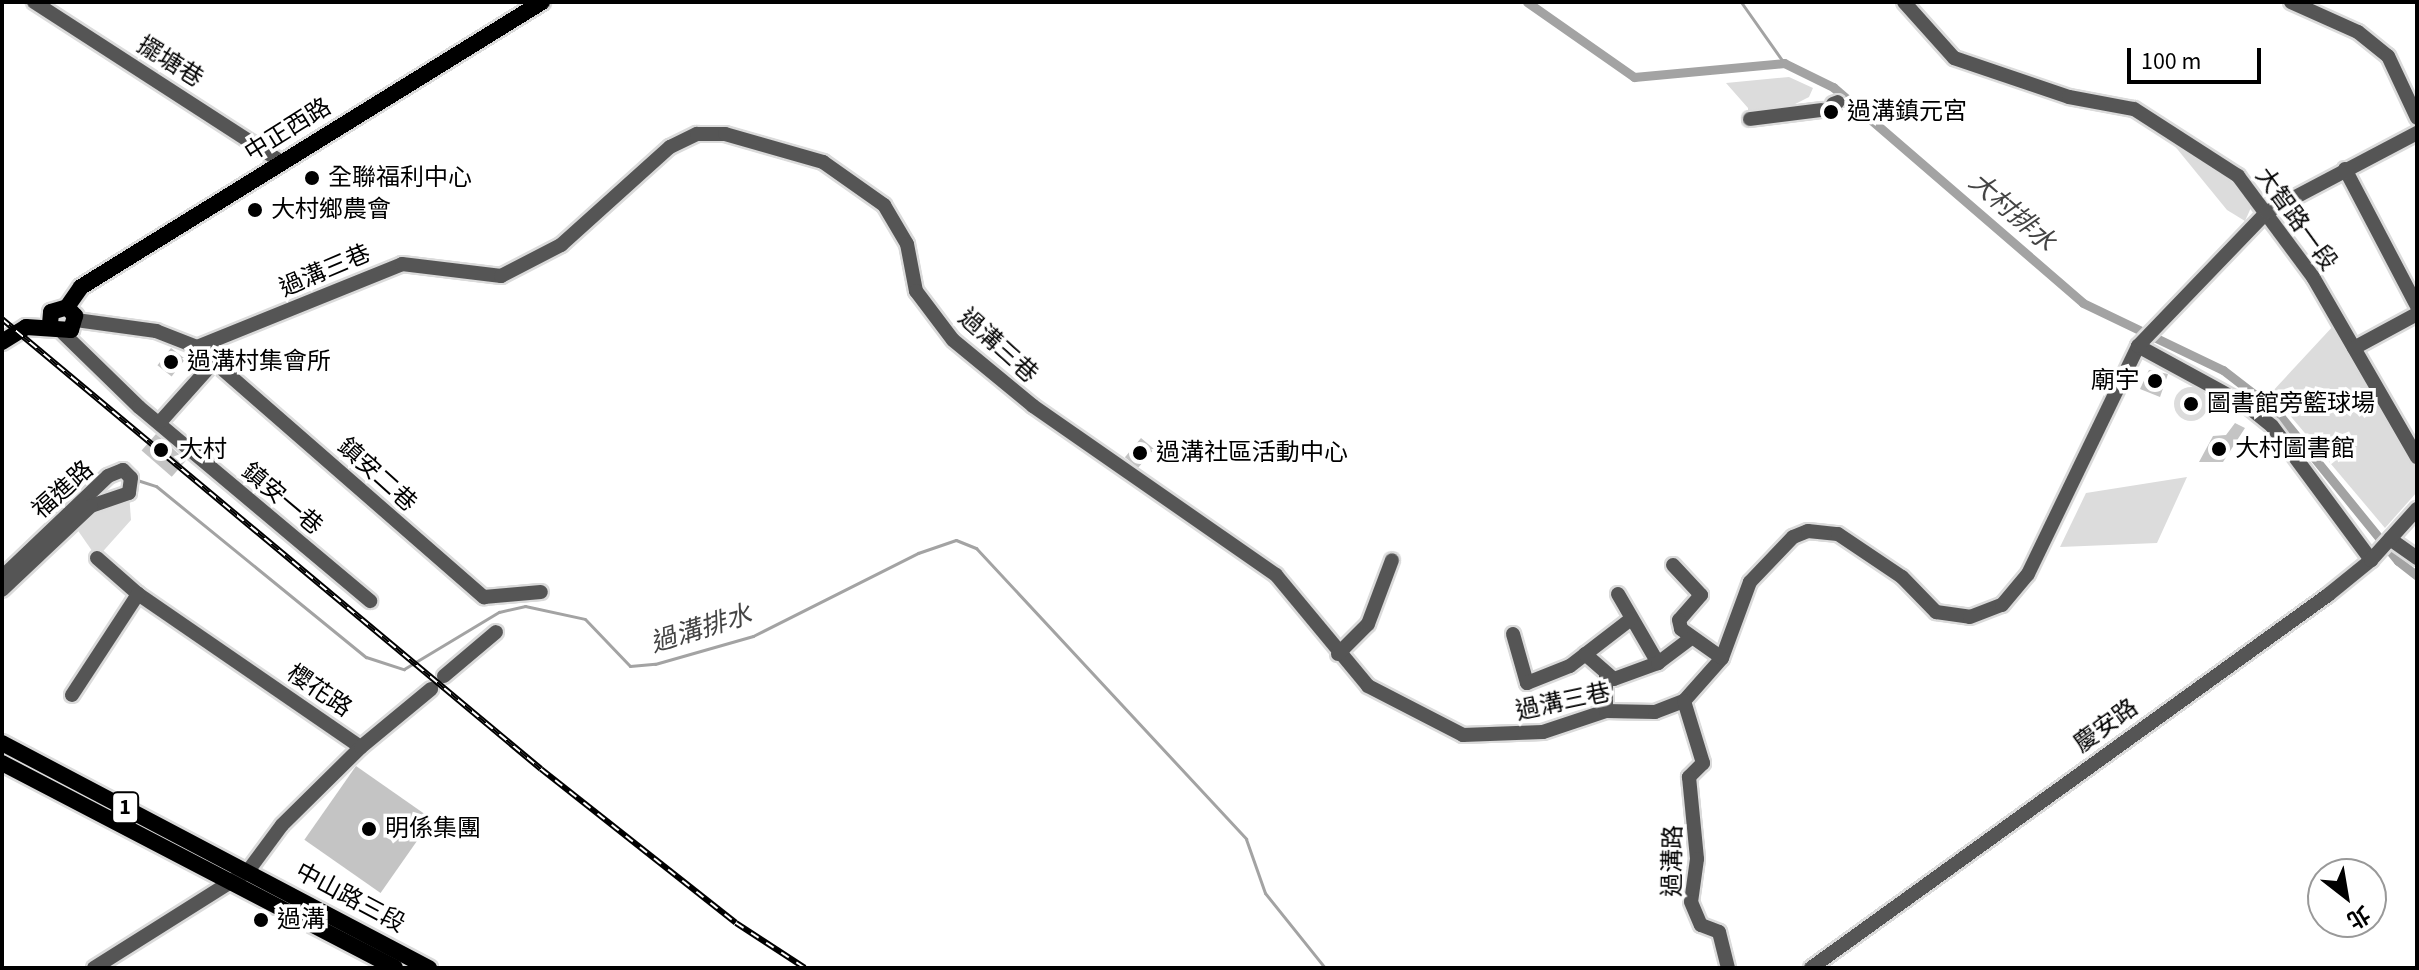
<!DOCTYPE html>
<meta charset="utf-8">
<style>
body{margin:0}
#map{position:relative;width:2419px;height:970px;overflow:hidden;background:#fff;font-family:"Source Sans 3","Noto Sans TC",sans-serif}
div>[style]{position:absolute}
.green>*{inset:0;background:#dcdcdc}
.round{border-radius:50%}
.stream>*{height:3px;margin:-1.5px;padding:0 1.5px;transform-origin:1.5px;border-radius:1.5px;background:#a3a3a3}
.canal>*{height:9px;margin:-4.5px;padding:0 4.5px;transform-origin:4.5px;border-radius:4.5px;background:#a3a3a3}
.building>*{inset:0;background:#c4c4c4;transform-origin:0 0}
.roads{filter:drop-shadow(2px 0 #dbdbdb) drop-shadow(-2px 0 #dbdbdb) drop-shadow(0 2px #dbdbdb) drop-shadow(0 -2px #dbdbdb)}
.minor>*{height:14px;margin:-7px;padding:0 7px;transform-origin:7px;border-radius:7px;background:#555}
.major>*{height:16px;margin:-8px;padding:0 8px;transform-origin:8px;border-radius:8px;background:#000}
.rail>*{height:6px;margin-top:-3px;transform-origin:0;background:repeating-linear-gradient(90deg,#fff 0 9px,#000 0 18px);box-sizing:border-box;border-block:2px solid #000}
.dots>*{width:22px;height:22px;translate:-50% -50%;box-sizing:border-box;border:4px solid #fff;border-radius:50%}
span{translate:-50% -50%;white-space:nowrap;text-align:center;line-height:1.15;-webkit-text-stroke:7px #fff;paint-order:stroke}
.shield-label span{padding:2px 6px;background:#fff;border:2px solid;border-radius:6px;-webkit-text-stroke-width:0}
.shield-label{font-size:22px;color:#000;font-weight:700}
.street-label{font-size:24px;color:#000}
.poi-label{font-size:24px;color:#000}
.left{translate:0 -50%;text-align:left}
.right{translate:-100% -50%;text-align:right}
.water-label{font-size:26px;color:#444;font-style:italic}
.frame{position:absolute;inset:0;border:4px solid #000;pointer-events:none}
.north{position:absolute;left:2307px;top:858px;width:80px;height:80px;box-sizing:border-box;background:#fff;border:2px solid #999;border-radius:50%;rotate:149deg;font-size:22px;font-weight:700;line-height:32px;text-align:center;color:#000}
.north::after{content:'';display:block;margin:auto;width:28px;height:36px;background:#000;clip-path:polygon(50% 0,100% 100%,50% 72%,0 100%)}
.scale{position:absolute;left:2127px;top:48px;width:134px;height:36px;box-sizing:border-box;border:4px solid #000;border-top:0;padding-left:10px;font-size:24px;line-height:28px;white-space:nowrap;color:#000;-webkit-text-stroke:6px #fff;paint-order:stroke}
</style>
<div id="map">
<div class="green">
<i style="clip-path:polygon(1789px 77px,1813px 88px,1809px 97px,1748px 128px,1748px 108px,1726px 83px)"></i>
<i style="clip-path:polygon(2160px 128px,2200px 150px,2253px 203px,2245px 221px,2227px 210px)"></i>
<i style="clip-path:polygon(2335px 324px,2417px 466px,2417px 492px,2385px 528px,2271px 393px)"></i>
<i class="round" style="left:2174px;top:387px;width:34px;height:34px"></i>
<i style="clip-path:polygon(2187px 477px,2157px 543px,2060px 547px,2086px 493px)"></i>
<i style="clip-path:polygon(129px 493px,131px 520px,97px 558px,72px 522px)"></i>
</div>
<div class="stream">
<i style="left:1741px;top:2px;width:75px;rotate:54.8deg"></i>
<i style="left:137px;top:480px;width:20px;rotate:18deg"></i>
<i style="left:156px;top:486px;width:271px;rotate:39.2deg"></i>
<i style="left:366px;top:657px;width:40px;rotate:18deg"></i>
<i style="left:404px;top:669px;width:111px;rotate:-31deg"></i>
<i style="left:499px;top:612px;width:27px;rotate:-13deg"></i>
<i style="left:525px;top:606px;width:61px;rotate:12.2deg"></i>
<i style="left:585px;top:619px;width:65px;rotate:46.2deg"></i>
<i style="left:630px;top:666px;width:25px;rotate:-5deg"></i>
<i style="left:655px;top:664px;width:102px;rotate:-15.9deg"></i>
<i style="left:753px;top:636px;width:185px;rotate:-26.7deg"></i>
<i style="left:918px;top:553px;width:40px;rotate:-18.9deg"></i>
<i style="left:956px;top:540px;width:22px;rotate:22deg"></i>
<i style="left:976px;top:548px;width:397px;rotate:47.1deg"></i>
<i style="left:1246px;top:839px;width:57px;rotate:70.6deg"></i>
<i style="left:1265px;top:893px;width:96px;rotate:51.3deg"></i>
</div>
<div class="canal">
<i style="left:1527px;top:2px;width:131px;rotate:35deg"></i>
<i style="left:1634px;top:77px;width:151px;rotate:-5.3deg"></i>
<i style="left:1784px;top:63px;width:55px;rotate:26.1deg"></i>
<i style="left:1833px;top:87px;width:330px;rotate:40.8deg"></i>
<i style="left:2083px;top:303px;width:155px;rotate:25.6deg"></i>
<i style="left:2223px;top:370px;width:67px;rotate:37.7deg"></i>
<i style="left:2276px;top:411px;width:193px;rotate:50.9deg"></i>
<i style="left:2398px;top:561px;width:24px;rotate:38deg"></i>
</div>
<div class="building">
<i style="left:171px;top:348px;width:18px;height:22px;rotate:38deg"></i>
<i style="clip-path:polygon(2149px 370px,2168px 374px,2160px 397px,2140px 389px)"></i>
<i style="clip-path:polygon(2235px 423px,2245px 428px,2223px 462px,2199px 462px,2213px 436px,2226px 435px)"></i>
<i style="left:156px;top:434px;width:40px;height:22px;rotate:41deg"></i>
<i style="left:1141px;top:438px;width:17px;height:25px;rotate:40deg"></i>
<i style="left:356px;top:766px;width:93px;height:90px;rotate:35deg"></i>
</div>
<div class="roads">
<div class="minor">
<i style="left:34px;top:2px;width:294px;rotate:32.9deg"></i>
<i style="left:1904px;top:2px;width:75px;rotate:48.2deg"></i>
<i style="left:1954px;top:58px;width:121px;rotate:18.7deg"></i>
<i style="left:2069px;top:97px;width:66px;rotate:10.5deg"></i>
<i style="left:2134px;top:109px;width:124px;rotate:32.8deg"></i>
<i style="left:2238px;top:176px;width:126px;rotate:53.4deg"></i>
<i style="left:2313px;top:277px;width:208px;rotate:60deg"></i>
<i style="left:2291px;top:2px;width:73px;rotate:24.1deg"></i>
<i style="left:2358px;top:32px;width:38px;rotate:39deg"></i>
<i style="left:2388px;top:56px;width:68px;rotate:64.9deg"></i>
<i style="left:1833px;top:104px;width:5px;rotate:-22deg"></i>
<i style="left:1750px;top:119px;width:72px;rotate:-7.2deg"></i>
<i style="left:2345px;top:169px;width:155px;rotate:62.3deg"></i>
<i style="left:76px;top:320px;width:81px;rotate:7.8deg"></i>
<i style="left:156px;top:331px;width:44px;rotate:21.3deg"></i>
<i style="left:197px;top:347px;width:221px;rotate:-22deg"></i>
<i style="left:402px;top:264px;width:100px;rotate:6.9deg"></i>
<i style="left:501px;top:276px;width:68px;rotate:-27.3deg"></i>
<i style="left:561px;top:245px;width:147px;rotate:-42deg"></i>
<i style="left:670px;top:147px;width:30px;rotate:-26deg"></i>
<i style="left:697px;top:134px;width:28px"></i>
<i style="left:725px;top:134px;width:102px;rotate:15.9deg"></i>
<i style="left:823px;top:162px;width:75px;rotate:35.2deg"></i>
<i style="left:884px;top:205px;width:45px;rotate:59.5deg"></i>
<i style="left:907px;top:244px;width:48px;rotate:79.2deg"></i>
<i style="left:916px;top:291px;width:61px;rotate:52.9deg"></i>
<i style="left:953px;top:340px;width:104px;rotate:39.5deg"></i>
<i style="left:1033px;top:406px;width:296px;rotate:34.8deg"></i>
<i style="left:1276px;top:575px;width:144px;rotate:50.3deg"></i>
<i style="left:1368px;top:686px;width:107px;rotate:27.3deg"></i>
<i style="left:1463px;top:735px;width:80px;rotate:-2.1deg"></i>
<i style="left:1543px;top:732px;width:66px;rotate:-18.4deg"></i>
<i style="left:1606px;top:711px;width:49px;rotate:1.2deg"></i>
<i style="left:1655px;top:712px;width:31px;rotate:-21deg"></i>
<i style="left:1684px;top:701px;width:57px;rotate:-48.5deg"></i>
<i style="left:1722px;top:658px;width:81px;rotate:-69.8deg"></i>
<i style="left:1750px;top:582px;width:62px;rotate:-46.3deg"></i>
<i style="left:1793px;top:537px;width:16px;rotate:-22deg"></i>
<i style="left:1808px;top:531px;width:30px;rotate:6deg"></i>
<i style="left:1838px;top:534px;width:77px;rotate:33.9deg"></i>
<i style="left:1902px;top:577px;width:49px;rotate:45.8deg"></i>
<i style="left:1936px;top:612px;width:34px;rotate:8deg"></i>
<i style="left:1970px;top:617px;width:34px;rotate:-21deg"></i>
<i style="left:2002px;top:605px;width:40px;rotate:-50deg"></i>
<i style="left:2028px;top:574px;width:253px;rotate:-64.2deg"></i>
<i style="left:2138px;top:346px;width:123px;rotate:28.6deg"></i>
<i style="left:2246px;top:405px;width:33px;rotate:39deg"></i>
<i style="left:2272px;top:426px;width:167px;rotate:53.5deg"></i>
<i style="left:63px;top:333px;width:106px;rotate:44.2deg"></i>
<i style="left:139px;top:407px;width:302px;rotate:40deg"></i>
<i style="left:2138px;top:346px;width:186px;rotate:-46.1deg"></i>
<i style="left:2267px;top:212px;width:170px;rotate:-27.8deg"></i>
<i style="left:197px;top:347px;width:381px;rotate:41.1deg"></i>
<i style="left:484px;top:597px;width:57px;rotate:-5deg"></i>
<i style="left:2354px;top:348px;width:72px;rotate:-28.4deg"></i>
<i style="left:161px;top:421px;width:79px;rotate:-48.1deg"></i>
<i style="left:2390px;top:539px;width:33px;rotate:35deg"></i>
<i style="left:97px;top:558px;width:55px;rotate:41.3deg"></i>
<i style="left:138px;top:594px;width:270px;rotate:34.5deg"></i>
<i style="left:1673px;top:565px;width:41px;rotate:47deg"></i>
<i style="left:1701px;top:595px;width:33px;rotate:131deg"></i>
<i style="left:1679px;top:620px;width:9px;rotate:77deg"></i>
<i style="left:1681px;top:629px;width:50px;rotate:35.3deg"></i>
<i style="left:2px;top:577px;width:146px;rotate:-43.6deg"></i>
<i style="left:108px;top:476px;width:16px;rotate:-22deg"></i>
<i style="left:123px;top:470px;width:11px;rotate:45deg"></i>
<i style="left:131px;top:478px;width:15px;rotate:98deg"></i>
<i style="left:129px;top:493px;width:40px;rotate:161.1deg"></i>
<i style="left:91px;top:506px;width:122px;rotate:136.7deg"></i>
<i style="left:1618px;top:594px;width:80px;rotate:59.9deg"></i>
<i style="left:1513px;top:634px;width:51px;rotate:74.1deg"></i>
<i style="left:1527px;top:683px;width:46px;rotate:-21.6deg"></i>
<i style="left:1570px;top:666px;width:77px;rotate:-37.6deg"></i>
<i style="left:1338px;top:654px;width:42px;rotate:-45deg"></i>
<i style="left:1368px;top:624px;width:68px;rotate:-69.4deg"></i>
<i style="left:1585px;top:654px;width:38px;rotate:41deg"></i>
<i style="left:1614px;top:679px;width:47px;rotate:-20deg"></i>
<i style="left:1658px;top:663px;width:40px;rotate:-37deg"></i>
<i style="left:1606px;top:674px;width:37px;rotate:90deg"></i>
<i style="left:444px;top:676px;width:68px;rotate:-40.2deg"></i>
<i style="left:72px;top:695px;width:121px;rotate:-56.8deg"></i>
<i style="left:1684px;top:701px;width:65px;rotate:73deg"></i>
<i style="left:1703px;top:763px;width:20px;rotate:135deg"></i>
<i style="left:1689px;top:777px;width:82px;rotate:84.4deg"></i>
<i style="left:1697px;top:859px;width:43px;rotate:97.9deg"></i>
<i style="left:1691px;top:902px;width:25px;rotate:67deg"></i>
<i style="left:1701px;top:925px;width:19px;rotate:21deg"></i>
<i style="left:1719px;top:932px;width:37px;rotate:76deg"></i>
<i style="left:94px;top:968px;width:182px;rotate:-32.2deg"></i>
<i style="left:248px;top:871px;width:57px;rotate:-53.5deg"></i>
<i style="left:282px;top:825px;width:111px;rotate:-44.6deg"></i>
<i style="left:361px;top:747px;width:91px;rotate:-39.6deg"></i>
<i style="left:1811px;top:968px;width:638px;rotate:-35.81deg"></i>
<i style="left:2328px;top:595px;width:55px;rotate:-39.1deg"></i>
<i style="left:2371px;top:560px;width:69px;rotate:-48deg"></i>
</div>
<div class="major">
<i style="left:50px;top:324px;width:12px;rotate:-85deg"></i>
<i style="left:51px;top:312px;width:17px;rotate:-17deg"></i>
<i style="left:67px;top:307px;width:24px;rotate:-55deg"></i>
<i style="left:81px;top:287px;width:542px;rotate:-31.73deg"></i>
<i style="left:2px;top:342px;width:28px;rotate:-32deg"></i>
<i style="left:26px;top:327px;width:45px;rotate:3.8deg"></i>
<i style="left:71px;top:330px;width:15px;rotate:-74deg"></i>
<i style="left:75px;top:316px;width:12px;rotate:-132deg"></i>
<i style="left:2px;top:743px;width:483px;rotate:27.8deg"></i>
<i style="left:2px;top:763px;width:443px;rotate:27.5deg"></i>
</div>
</div>
<div class="rail">
<i style="left:2px;top:319px;width:702px;rotate:39.86deg"></i>
<i style="left:541px;top:769px;width:248px;rotate:38.3deg"></i>
<i style="left:736px;top:923px;width:82px;rotate:33.1deg"></i>
</div>
<div class="dots">
<i style="left:1831px;top:112px;background:#000"></i>
<i style="left:312px;top:178px;background:#000"></i>
<i style="left:255px;top:210px;background:#000"></i>
<i style="left:171px;top:362px;background:#000"></i>
<i style="left:2155px;top:381px;background:#000"></i>
<i style="left:2191px;top:404px;background:#000"></i>
<i style="left:2219px;top:449px;background:#000"></i>
<i style="left:161px;top:450px;background:#000"></i>
<i style="left:1140px;top:453px;background:#000"></i>
<i style="left:369px;top:829px;background:#000"></i>
<i style="left:261px;top:920px;background:#000"></i>
</div>
<div class="shield-label">
<span style="left:125px;top:808px">1</span>
</div>
<div class="street-label">
<span style="left:170px;top:62px;rotate:32deg">擺塘巷</span>
<span style="left:288px;top:130px;rotate:-32deg">中正西路</span>
<span style="left:2296px;top:219px;rotate:54deg">大智路一段</span>
<span style="left:325px;top:271px;rotate:-23deg">過溝三巷</span>
<span style="left:998px;top:346px;rotate:42deg">過溝三巷</span>
<span style="left:377px;top:475px;rotate:42deg">鎮安二巷</span>
<span style="left:63px;top:490px;rotate:-42deg">福進路</span>
<span style="left:282px;top:499px;rotate:40deg">鎮安一巷</span>
<span style="left:319px;top:691px;rotate:34deg">櫻花路</span>
<span style="left:1563px;top:702px;rotate:-12deg">過溝三巷</span>
<span style="left:2106px;top:726px;rotate:-36deg">慶安路</span>
<span style="left:1673px;top:861px;rotate:-89deg">過溝路</span>
<span style="left:350px;top:898px;rotate:28deg">中山路三段</span>
</div>
<div class="poi-label">
<span class="left" style="left:1847px;top:112px">過溝鎮元宮</span>
<span class="left" style="left:328px;top:178px">全聯福利中心</span>
<span class="left" style="left:271px;top:210px">大村鄉農會</span>
<span class="left" style="left:187px;top:362px">過溝村集會所</span>
<span class="right" style="left:2139px;top:381px">廟宇</span>
<span class="left" style="left:2207px;top:404px">圖書館旁籃球場</span>
<span class="left" style="left:2235px;top:449px">大村圖書館</span>
<span class="left" style="left:179px;top:450px">大村</span>
<span class="left" style="left:1156px;top:453px">過溝社區活動中心</span>
<span class="left" style="left:385px;top:829px">明係集團</span>
<span class="left" style="left:277px;top:920px">過溝</span>
</div>
<div class="water-label">
<span style="left:2012px;top:212px;rotate:41deg">大村排水</span>
<span style="left:701px;top:629px;rotate:-17deg">過溝排水</span>
</div>
<div class="frame"></div>
<div class="north">北</div>
<div class="scale">100 m</div>
</div>
